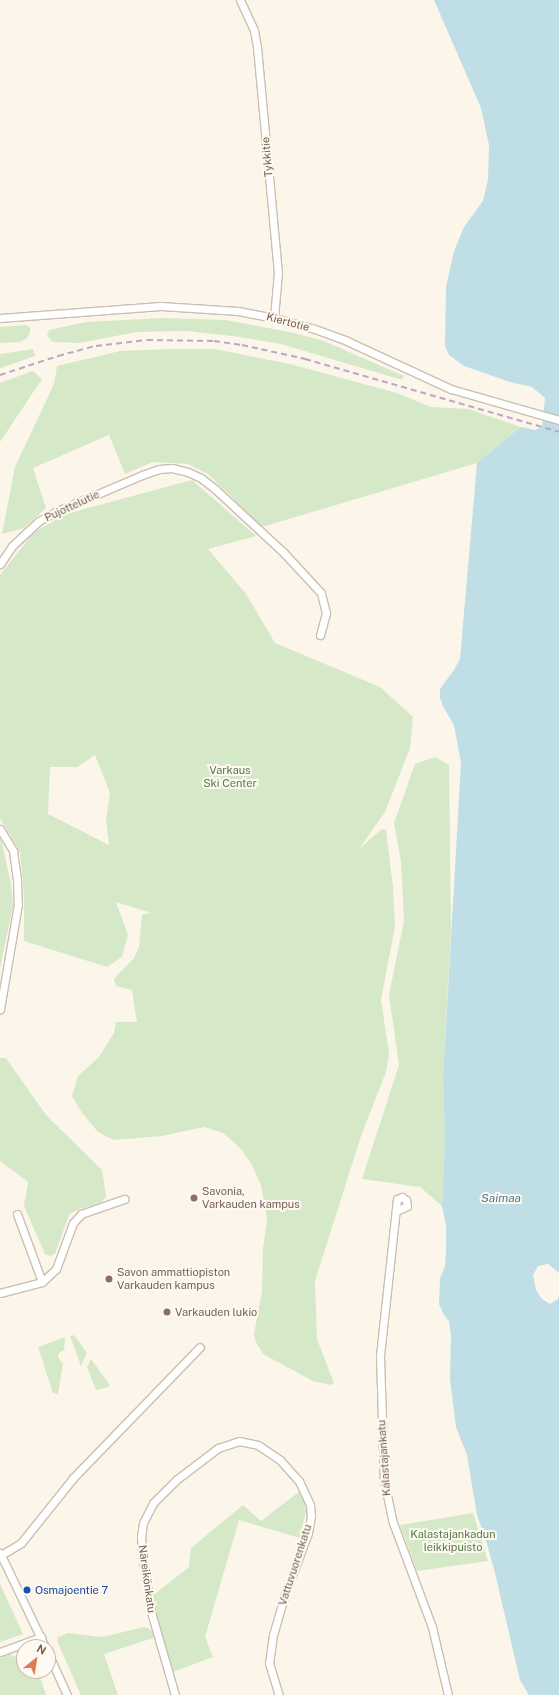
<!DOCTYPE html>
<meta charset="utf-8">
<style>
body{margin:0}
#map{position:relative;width:559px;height:1695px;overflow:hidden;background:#fcf5ea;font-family:"Public Sans",sans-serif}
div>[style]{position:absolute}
.green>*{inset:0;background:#d5e9c9}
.water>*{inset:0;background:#bfdee5}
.roads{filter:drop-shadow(1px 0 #cdbeb0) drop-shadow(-1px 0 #cdbeb0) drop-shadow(0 1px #cdbeb0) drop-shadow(0 -1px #cdbeb0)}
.minor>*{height:7px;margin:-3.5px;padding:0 3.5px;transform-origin:3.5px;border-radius:3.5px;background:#fff}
.rail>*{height:2px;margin-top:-1px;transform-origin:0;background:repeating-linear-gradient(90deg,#b9a8c6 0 6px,transparent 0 10px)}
.dots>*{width:11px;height:11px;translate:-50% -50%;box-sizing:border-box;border:2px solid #fef9f1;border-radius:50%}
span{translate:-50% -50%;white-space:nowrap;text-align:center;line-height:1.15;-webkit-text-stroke:4px #fef9f1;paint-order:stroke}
.street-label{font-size:11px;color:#755e4e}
.park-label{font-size:11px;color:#547a47}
.education-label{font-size:11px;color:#785e54}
.left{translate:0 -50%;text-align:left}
.transit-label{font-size:11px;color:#164399}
.water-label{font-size:12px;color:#497a87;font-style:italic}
.north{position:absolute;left:16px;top:1639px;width:40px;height:40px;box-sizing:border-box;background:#fef9f1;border:1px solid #c7bbb0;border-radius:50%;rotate:30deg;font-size:11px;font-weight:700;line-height:16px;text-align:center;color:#755e4e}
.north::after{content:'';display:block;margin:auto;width:14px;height:18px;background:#dd7b57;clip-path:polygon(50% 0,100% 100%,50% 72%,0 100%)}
</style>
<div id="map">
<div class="green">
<i style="clip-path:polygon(162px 318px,226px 320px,294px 333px,324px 341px,404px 376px,402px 380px,281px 344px,233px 336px,186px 331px,137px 332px,79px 343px,53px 342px,47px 336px,49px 330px,86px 322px)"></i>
<i style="clip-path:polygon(26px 325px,30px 328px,30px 333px,27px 338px,20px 342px,0 343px,0 327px)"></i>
<i style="clip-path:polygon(33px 349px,35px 356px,0 368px,0 354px)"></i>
<i style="clip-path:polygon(172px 349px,214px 349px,290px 364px,397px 393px,431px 407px,468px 409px,521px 427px,477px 463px,262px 527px,208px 474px,188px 464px,153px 462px,125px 474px,109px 435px,33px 468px,46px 508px,24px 528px,2px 534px,15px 467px,54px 384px,57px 366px,120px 351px)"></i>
<i style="clip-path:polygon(33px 371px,42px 379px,0 442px,0 383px)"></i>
<i style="clip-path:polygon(evenodd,192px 480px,256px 536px,208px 549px,246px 594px,275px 643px,380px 687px,413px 717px,410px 748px,385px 812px,359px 849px,382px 829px,386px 830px,393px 888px,395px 926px,381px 1000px,389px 1053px,386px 1072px,361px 1136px,315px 1281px,317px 1339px,334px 1383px,331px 1385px,313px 1381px,263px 1354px,256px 1342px,254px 1334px,262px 1291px,263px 1249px,267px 1219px,261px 1185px,251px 1163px,240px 1148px,223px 1133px,204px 1127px,162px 1136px,113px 1140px,97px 1131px,80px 1110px,72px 1096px,78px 1076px,99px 1057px,114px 1033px,116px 1022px,137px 1022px,132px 990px,116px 986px,114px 979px,134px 958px,139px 947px,142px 914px,151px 913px,116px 902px,128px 935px,122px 957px,107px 967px,24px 941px,24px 894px,20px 852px,0 818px,0 575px,33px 533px,66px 514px,192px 480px,95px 755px,110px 793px,106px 820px,109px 845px,48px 814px,50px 767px,77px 767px,95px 755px)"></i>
<i style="clip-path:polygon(435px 757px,449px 765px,451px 928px,443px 1078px,445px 1138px,442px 1206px,420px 1187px,362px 1179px,399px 1065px,389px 995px,404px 921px,401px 862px,394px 823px,415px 764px)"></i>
<i style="clip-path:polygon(0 839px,2px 843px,11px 884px,13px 906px,0 968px)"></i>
<i style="clip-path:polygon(0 1058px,6px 1058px,46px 1115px,102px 1170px,106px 1196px,101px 1203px,77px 1210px,69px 1215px,55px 1254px,50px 1256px,45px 1254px,24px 1206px,28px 1182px,0 1161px)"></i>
<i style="clip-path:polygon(74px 1335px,87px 1353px,81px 1366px,70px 1336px)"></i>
<i style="clip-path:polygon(65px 1337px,64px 1350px,60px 1352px,58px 1356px,60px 1361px,63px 1363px,58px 1394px,53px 1393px,38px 1347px)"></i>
<i style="clip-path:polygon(91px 1359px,109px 1384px,109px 1387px,96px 1390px,87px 1367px)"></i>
<i style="clip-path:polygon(300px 1491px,304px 1500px,306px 1511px,300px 1538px,239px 1520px,205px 1637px,213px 1657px,173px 1672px,159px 1626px,152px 1596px,189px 1567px,191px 1548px,243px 1505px,261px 1521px)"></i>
<i style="clip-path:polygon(473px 1513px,488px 1561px,417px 1571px,400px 1525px)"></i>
<i style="clip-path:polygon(0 1584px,23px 1634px,0 1642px)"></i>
<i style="clip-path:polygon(145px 1627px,151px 1630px,156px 1637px,104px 1654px,118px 1695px,81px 1695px,57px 1641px,58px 1637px,68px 1633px,102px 1637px)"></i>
<i style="clip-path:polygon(24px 1653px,24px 1671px,38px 1671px,46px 1695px,0 1695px,0 1658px,11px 1654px,13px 1657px)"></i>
</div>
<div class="water">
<i style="clip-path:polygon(434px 0,559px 0,559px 1273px,548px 1264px,538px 1266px,533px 1275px,536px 1290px,542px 1299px,550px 1304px,558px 1299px,559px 1295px,559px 1695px,529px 1695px,520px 1680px,495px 1573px,486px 1540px,477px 1515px,467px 1455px,456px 1427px,450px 1379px,451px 1336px,449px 1321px,444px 1315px,439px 1304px,440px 1279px,445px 1266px,446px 1252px,446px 1225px,442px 1206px,445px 1138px,443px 1078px,461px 763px,454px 725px,443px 706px,440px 698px,440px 689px,454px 670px,460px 659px,477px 463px,521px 427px,535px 430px,542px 427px,545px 398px,532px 387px,510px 382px,464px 366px,449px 355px,445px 346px,446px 287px,454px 251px,464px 227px,483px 201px,488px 179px,489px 145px,481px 108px)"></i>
</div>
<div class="roads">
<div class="minor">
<i style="left:240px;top:0;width:33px;rotate:65deg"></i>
<i style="left:254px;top:30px;width:17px;rotate:80deg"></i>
<i style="left:257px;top:47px;width:226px;rotate:84.7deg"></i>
<i style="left:278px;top:272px;width:46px;rotate:95deg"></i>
<i style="left:0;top:318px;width:161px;rotate:-4.3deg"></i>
<i style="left:161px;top:306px;width:77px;rotate:3.7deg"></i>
<i style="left:238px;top:311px;width:37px;rotate:11deg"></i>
<i style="left:274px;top:318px;width:39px;rotate:15deg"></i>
<i style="left:312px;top:328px;width:37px;rotate:20deg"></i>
<i style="left:347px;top:341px;width:115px;rotate:24.8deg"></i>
<i style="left:451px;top:389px;width:112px;rotate:16deg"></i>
<i style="left:0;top:564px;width:22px;rotate:-56deg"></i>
<i style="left:12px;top:546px;width:21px;rotate:-43deg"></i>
<i style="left:27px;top:532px;width:16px;rotate:-43deg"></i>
<i style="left:39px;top:521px;width:18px;rotate:-29deg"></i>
<i style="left:55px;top:512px;width:95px;rotate:-23deg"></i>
<i style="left:142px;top:475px;width:18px;rotate:-19deg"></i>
<i style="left:159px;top:469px;width:13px;rotate:-4deg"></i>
<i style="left:172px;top:468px;width:16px;rotate:14deg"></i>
<i style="left:188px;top:472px;width:14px;rotate:25deg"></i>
<i style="left:201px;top:478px;width:18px;rotate:38deg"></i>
<i style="left:215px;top:489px;width:94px;rotate:42.8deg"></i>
<i style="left:284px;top:553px;width:54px;rotate:47.2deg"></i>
<i style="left:321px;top:593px;width:21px;rotate:76deg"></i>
<i style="left:326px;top:613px;width:23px;rotate:105deg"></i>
<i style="left:0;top:829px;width:26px;rotate:59deg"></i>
<i style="left:13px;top:851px;width:29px;rotate:82deg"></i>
<i style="left:17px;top:880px;width:24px;rotate:88deg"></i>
<i style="left:18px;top:904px;width:107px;rotate:99.7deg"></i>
<i style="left:396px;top:1211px;width:12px;rotate:-24deg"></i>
<i style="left:407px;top:1206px;width:6px;rotate:-99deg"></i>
<i style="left:406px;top:1200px;width:5px;rotate:-143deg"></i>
<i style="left:402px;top:1197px;width:5px;rotate:158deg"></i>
<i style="left:397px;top:1199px;width:158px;rotate:96.2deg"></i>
<i style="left:380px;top:1356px;width:125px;rotate:88.2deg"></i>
<i style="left:384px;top:1481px;width:40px;rotate:78deg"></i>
<i style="left:392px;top:1520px;width:114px;rotate:69.5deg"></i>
<i style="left:432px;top:1627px;width:70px;rotate:76.8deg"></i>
<i style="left:17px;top:1214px;width:72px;rotate:69.8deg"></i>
<i style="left:0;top:1293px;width:43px;rotate:-14.7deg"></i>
<i style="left:42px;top:1282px;width:19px;rotate:-43deg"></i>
<i style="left:56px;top:1269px;width:49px;rotate:-69.7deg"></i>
<i style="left:73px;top:1223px;width:12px;rotate:-48deg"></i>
<i style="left:81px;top:1214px;width:46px;rotate:-19.2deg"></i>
<i style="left:0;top:1553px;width:104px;rotate:64.4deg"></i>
<i style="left:1px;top:1555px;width:23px;rotate:-31deg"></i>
<i style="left:21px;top:1543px;width:83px;rotate:-51.3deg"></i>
<i style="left:73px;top:1478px;width:182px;rotate:-45.9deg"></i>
<i style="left:0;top:1652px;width:44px;rotate:-20.1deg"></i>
<i style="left:48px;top:1653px;width:46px;rotate:65.7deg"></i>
<i style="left:175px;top:1695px;width:86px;rotate:-106.1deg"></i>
<i style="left:151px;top:1612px;width:59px;rotate:-98.8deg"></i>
<i style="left:142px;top:1554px;width:17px;rotate:-93deg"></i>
<i style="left:141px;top:1537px;width:14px;rotate:-82deg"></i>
<i style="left:143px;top:1523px;width:22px;rotate:-63deg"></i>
<i style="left:153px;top:1503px;width:33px;rotate:-45deg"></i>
<i style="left:176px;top:1480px;width:53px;rotate:-37.3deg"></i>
<i style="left:218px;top:1448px;width:22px;rotate:-18deg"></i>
<i style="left:239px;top:1441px;width:19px;rotate:12deg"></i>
<i style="left:258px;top:1445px;width:27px;rotate:34deg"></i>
<i style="left:280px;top:1460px;width:28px;rotate:48deg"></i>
<i style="left:299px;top:1481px;width:26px;rotate:65deg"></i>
<i style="left:310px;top:1505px;width:11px;rotate:85deg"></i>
<i style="left:311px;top:1516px;width:17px;rotate:100deg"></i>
<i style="left:308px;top:1533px;width:65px;rotate:110.7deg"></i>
<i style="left:285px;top:1594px;width:43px;rotate:106.3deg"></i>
<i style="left:273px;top:1635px;width:28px;rotate:98deg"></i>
<i style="left:269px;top:1663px;width:34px;rotate:73deg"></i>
</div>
</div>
<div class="rail">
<i style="left:0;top:375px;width:61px;rotate:-18.1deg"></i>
<i style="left:58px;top:356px;width:39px;rotate:-15deg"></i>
<i style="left:96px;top:346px;width:51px;rotate:-6.7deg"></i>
<i style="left:147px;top:340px;width:67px;rotate:0.9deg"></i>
<i style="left:214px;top:341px;width:28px;rotate:8deg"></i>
<i style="left:242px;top:345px;width:65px;rotate:12.5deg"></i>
<i style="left:305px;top:359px;width:264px;rotate:16deg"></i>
</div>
<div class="dots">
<i style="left:194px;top:1198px;background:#8d6e63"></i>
<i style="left:109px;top:1279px;background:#8d6e63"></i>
<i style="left:167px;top:1312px;background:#8d6e63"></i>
<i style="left:27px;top:1590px;background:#1a4fb4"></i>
</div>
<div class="street-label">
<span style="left:267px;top:157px;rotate:-95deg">Tykkitie</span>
<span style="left:288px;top:322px;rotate:15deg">Kiertotie</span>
<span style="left:72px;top:506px;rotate:-25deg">Pujottelutie</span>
<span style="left:384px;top:1458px;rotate:-94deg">Kalastajankatu</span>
<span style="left:295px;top:1565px;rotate:-72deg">Vattuvuorenkatu</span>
<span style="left:147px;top:1579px;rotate:82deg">Näreikönkatu</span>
</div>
<div class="park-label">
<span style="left:230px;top:777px">Varkaus<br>Ski Center</span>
<span style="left:453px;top:1541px">Kalastajankadun<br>leikkipuisto</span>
</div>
<div class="education-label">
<span class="left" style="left:202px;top:1198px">Savonia,<br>Varkauden kampus</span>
<span class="left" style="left:117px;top:1279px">Savon ammattiopiston<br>Varkauden kampus</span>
<span class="left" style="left:175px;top:1312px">Varkauden lukio</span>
</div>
<div class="transit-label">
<span class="left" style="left:35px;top:1590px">Osmajoentie 7</span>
</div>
<div class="water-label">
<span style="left:501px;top:1199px">Saimaa</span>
</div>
<div class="north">N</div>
</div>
